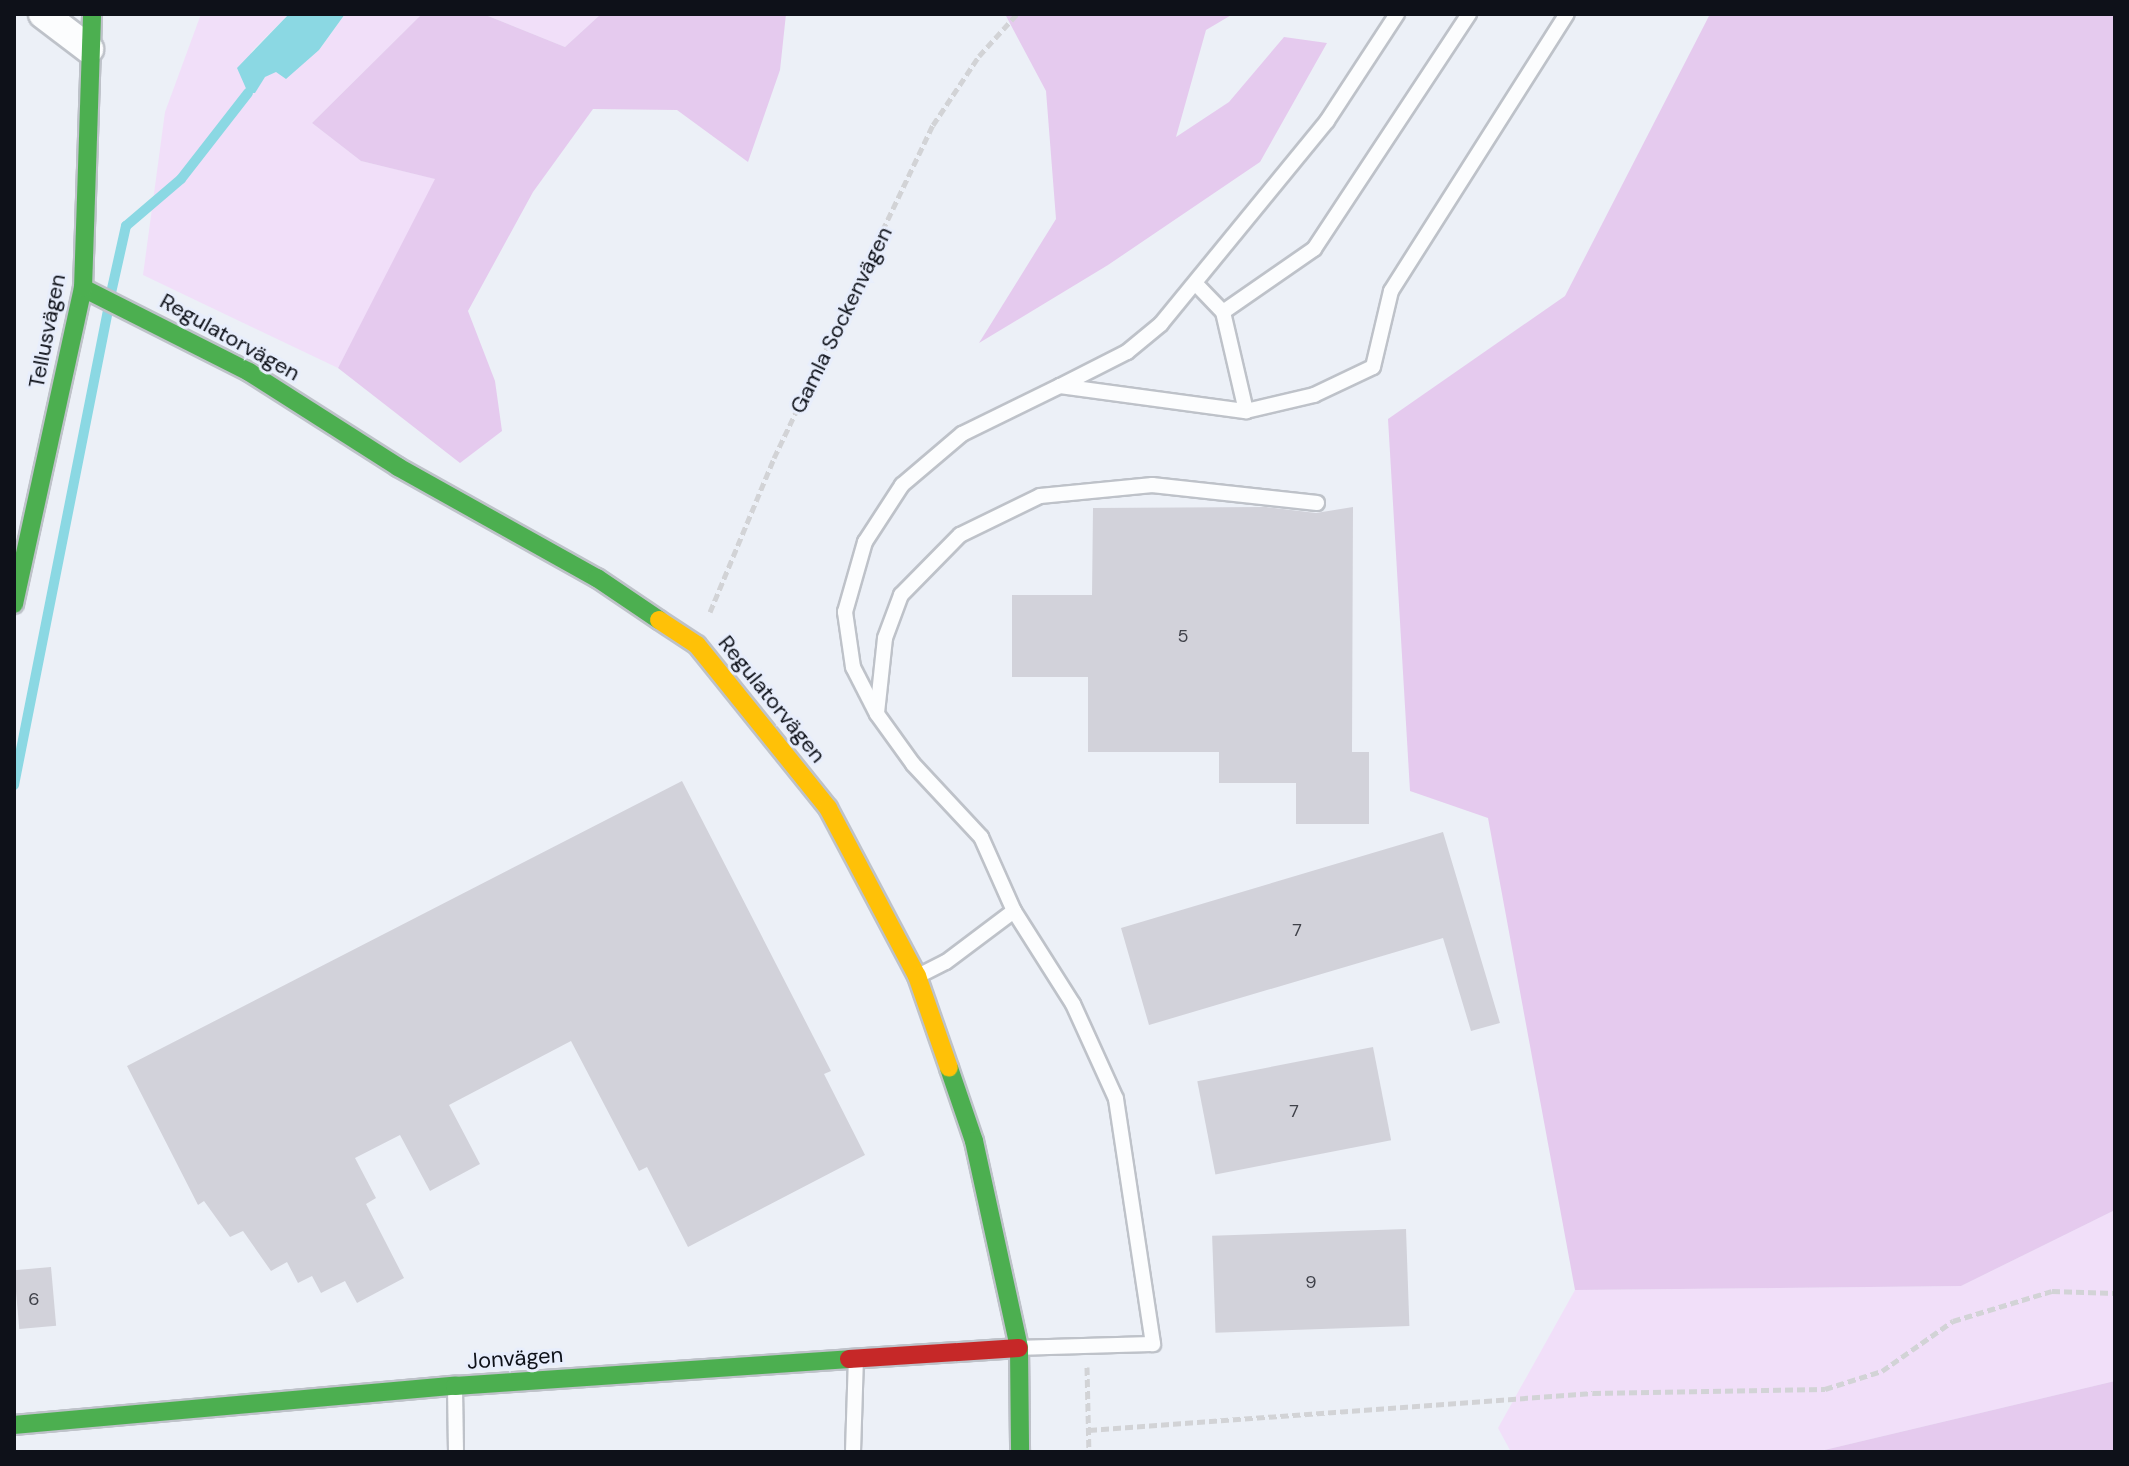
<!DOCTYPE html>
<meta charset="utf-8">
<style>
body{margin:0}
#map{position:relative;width:2129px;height:1466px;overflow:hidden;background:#ecf0f7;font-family:"DM Sans",sans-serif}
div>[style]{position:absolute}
.green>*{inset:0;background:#f1dff9}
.forest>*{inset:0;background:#e5caee}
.water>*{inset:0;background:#8bd8e3}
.stream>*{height:10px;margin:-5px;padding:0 5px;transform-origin:5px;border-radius:5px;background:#8bd8e3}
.building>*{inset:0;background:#d2d2da;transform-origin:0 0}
.path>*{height:5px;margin-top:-2.5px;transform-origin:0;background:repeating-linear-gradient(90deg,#d2d3d6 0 8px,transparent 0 12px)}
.roads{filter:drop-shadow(2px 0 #bec2c9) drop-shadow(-2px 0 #bec2c9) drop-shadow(0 2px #bec2c9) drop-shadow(0 -2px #bec2c9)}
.lane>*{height:14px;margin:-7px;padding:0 7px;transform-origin:7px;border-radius:7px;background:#fcfdfe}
.street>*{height:28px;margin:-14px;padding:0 14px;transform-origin:14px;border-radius:14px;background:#fcfdfe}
.fast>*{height:18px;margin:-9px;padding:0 9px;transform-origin:9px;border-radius:9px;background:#4caf50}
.slow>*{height:18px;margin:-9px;padding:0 9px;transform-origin:9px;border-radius:9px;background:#ffc107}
.jam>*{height:18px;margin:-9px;padding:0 9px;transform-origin:9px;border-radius:9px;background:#c62828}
span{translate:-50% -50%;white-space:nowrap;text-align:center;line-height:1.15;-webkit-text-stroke:6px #e8eefc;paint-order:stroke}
.number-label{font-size:18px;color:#3f4149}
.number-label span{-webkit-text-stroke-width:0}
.street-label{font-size:22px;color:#0e1119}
.frame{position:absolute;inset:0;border:16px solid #0e1119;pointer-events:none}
</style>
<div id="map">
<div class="green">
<i style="clip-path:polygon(201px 14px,289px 14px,251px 52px,265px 77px,319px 50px,345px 14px,422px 14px,312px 123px,361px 161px,436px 179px,338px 368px,143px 275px,165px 112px)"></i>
<i style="clip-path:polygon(483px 14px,601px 14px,565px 47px)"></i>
<i style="clip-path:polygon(2115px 1210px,2115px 1381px,1816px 1452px,1511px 1452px,1498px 1428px,1575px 1290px,1961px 1286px)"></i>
</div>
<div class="forest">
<i style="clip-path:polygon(422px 14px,483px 14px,565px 47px,601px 14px,786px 14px,780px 70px,748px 162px,677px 110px,593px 109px,533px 192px,468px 311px,495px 381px,502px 431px,460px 463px,338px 368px,435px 179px,361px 161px,312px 123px)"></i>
<i style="clip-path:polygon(1005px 14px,1233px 14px,1206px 30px,1176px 137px,1229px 102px,1284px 37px,1327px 43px,1260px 162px,1108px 265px,979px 343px,1056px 219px,1046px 91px)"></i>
<i style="clip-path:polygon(1710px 14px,2115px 14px,2115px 1210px,1961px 1286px,1575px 1290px,1488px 818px,1410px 791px,1388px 419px,1565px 296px)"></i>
<i style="clip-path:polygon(2115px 1381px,2115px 1452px,1816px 1452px)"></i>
</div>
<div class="water">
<i style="clip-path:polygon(289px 14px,345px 14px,319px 50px,286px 79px,276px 72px,265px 77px,255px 93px,248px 93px,237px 68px)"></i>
</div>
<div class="stream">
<i style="left:111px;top:293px;width:69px;rotate:-77.4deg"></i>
<i style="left:126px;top:226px;width:72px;rotate:-40.5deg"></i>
<i style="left:181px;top:179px;width:109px;rotate:-52.1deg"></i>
<i style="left:14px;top:785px;width:485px;rotate:-78.8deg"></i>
</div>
<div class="building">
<i style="clip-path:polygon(1266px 507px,1316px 513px,1353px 507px,1352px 752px,1369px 752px,1369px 824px,1296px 824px,1296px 783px,1219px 783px,1219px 752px,1088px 752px,1088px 677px,1012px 677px,1012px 595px,1092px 595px,1093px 508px)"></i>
<i style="clip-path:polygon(682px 781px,831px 1071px,824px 1074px,865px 1155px,688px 1247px,647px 1167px,639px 1171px,571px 1041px,449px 1105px,480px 1164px,430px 1191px,400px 1135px,355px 1158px,376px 1198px,366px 1204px,404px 1278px,357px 1303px,345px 1281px,321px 1293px,312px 1276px,298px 1283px,287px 1262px,271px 1271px,243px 1231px,230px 1237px,204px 1201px,198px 1205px,127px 1066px)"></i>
<i style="clip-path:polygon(1443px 832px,1500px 1023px,1471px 1031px,1443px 938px,1149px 1025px,1121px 928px)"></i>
<i style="left:1373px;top:1047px;width:95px;height:179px;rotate:79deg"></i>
<i style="left:1406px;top:1229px;width:97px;height:194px;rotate:88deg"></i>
<i style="left:51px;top:1267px;width:59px;height:37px;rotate:85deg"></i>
</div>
<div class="path">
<i style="left:710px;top:612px;width:167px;rotate:-67.4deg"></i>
<i style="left:774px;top:458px;width:369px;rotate:-64.5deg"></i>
<i style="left:933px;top:125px;width:83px;rotate:-56.3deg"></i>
<i style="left:979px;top:56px;width:57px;rotate:-47.9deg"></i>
<i style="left:1087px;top:1367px;width:85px;rotate:88.7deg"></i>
<i style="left:1089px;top:1430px;width:505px;rotate:-4.2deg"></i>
<i style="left:1593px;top:1393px;width:232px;rotate:-1deg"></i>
<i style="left:1825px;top:1389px;width:60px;rotate:-17.5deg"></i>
<i style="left:1882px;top:1371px;width:87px;rotate:-35.2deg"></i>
<i style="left:1953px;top:1321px;width:103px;rotate:-16.9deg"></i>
<i style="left:2052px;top:1291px;width:63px;rotate:1.8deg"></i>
</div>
<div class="roads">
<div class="lane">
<i style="left:1397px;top:14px;width:128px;rotate:123.2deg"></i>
<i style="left:1327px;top:121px;width:262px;rotate:129.3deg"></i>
<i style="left:1161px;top:324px;width:44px;rotate:140.5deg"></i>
<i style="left:1127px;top:352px;width:75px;rotate:153.1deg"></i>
<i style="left:1060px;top:386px;width:188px;rotate:7.7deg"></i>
<i style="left:1246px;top:411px;width:70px;rotate:-13.2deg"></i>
<i style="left:1314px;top:395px;width:65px;rotate:-25.4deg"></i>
<i style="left:1373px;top:367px;width:78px;rotate:-76.7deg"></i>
<i style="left:1391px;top:291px;width:328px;rotate:-57.6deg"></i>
<i style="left:1196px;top:284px;width:39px;rotate:46deg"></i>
<i style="left:1223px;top:312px;width:102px;rotate:76.9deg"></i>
<i style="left:1223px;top:312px;width:111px;rotate:-34.7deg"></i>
<i style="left:1314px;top:249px;width:282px;rotate:-56.6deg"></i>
<i style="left:877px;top:713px;width:75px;rotate:-83.9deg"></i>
<i style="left:885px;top:638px;width:46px;rotate:-69.6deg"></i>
<i style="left:901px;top:595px;width:84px;rotate:-45.5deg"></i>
<i style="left:960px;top:535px;width:89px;rotate:-26deg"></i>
<i style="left:1040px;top:496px;width:113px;rotate:-5.6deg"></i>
<i style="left:1152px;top:485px;width:166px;rotate:6.2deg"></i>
<i style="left:1014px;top:911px;width:81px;rotate:-114deg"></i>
<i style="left:981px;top:837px;width:100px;rotate:-133deg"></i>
<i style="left:913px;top:764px;width:62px;rotate:-125.8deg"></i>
<i style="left:877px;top:714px;width:53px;rotate:-117.1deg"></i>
<i style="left:853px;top:667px;width:56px;rotate:-98.3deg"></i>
<i style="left:845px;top:612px;width:73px;rotate:-74.1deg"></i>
<i style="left:865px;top:542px;width:68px;rotate:-57deg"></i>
<i style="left:902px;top:485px;width:79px;rotate:-40.4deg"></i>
<i style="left:962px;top:434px;width:109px;rotate:-26.1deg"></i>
<i style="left:918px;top:976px;width:31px;rotate:-27deg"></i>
<i style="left:946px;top:962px;width:85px;rotate:-36.9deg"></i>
<i style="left:1014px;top:911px;width:110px;rotate:57.6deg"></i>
<i style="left:1073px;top:1004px;width:104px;rotate:65.6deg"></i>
<i style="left:1116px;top:1099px;width:248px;rotate:81.4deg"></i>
<i style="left:1153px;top:1344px;width:131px;rotate:178.3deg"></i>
<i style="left:455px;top:1388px;width:64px;rotate:89.1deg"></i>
<i style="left:853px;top:1452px;width:93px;rotate:-88.2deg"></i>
</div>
<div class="street">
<i style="left:43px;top:14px;width:58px;rotate:37.3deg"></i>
</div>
<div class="fast">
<i style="left:83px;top:288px;width:186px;rotate:26.8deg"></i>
<i style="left:249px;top:372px;width:177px;rotate:32.5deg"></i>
<i style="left:398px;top:467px;width:228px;rotate:29.2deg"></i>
<i style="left:597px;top:578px;width:75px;rotate:34.1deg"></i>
<i style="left:14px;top:604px;width:323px;rotate:-77.7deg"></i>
<i style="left:83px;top:288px;width:274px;rotate:-88.1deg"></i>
<i style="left:949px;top:1068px;width:77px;rotate:71.1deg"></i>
<i style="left:974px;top:1141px;width:212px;rotate:77.7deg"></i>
<i style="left:1019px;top:1348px;width:104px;rotate:89.4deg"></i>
<i style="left:14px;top:1425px;width:443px;rotate:-5.1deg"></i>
<i style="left:455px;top:1386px;width:395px;rotate:-3.9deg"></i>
</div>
<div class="slow">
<i style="left:659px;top:620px;width:45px;rotate:33.3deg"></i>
<i style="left:697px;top:645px;width:209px;rotate:51.2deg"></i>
<i style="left:828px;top:808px;width:190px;rotate:62.1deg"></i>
<i style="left:917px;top:976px;width:97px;rotate:70.8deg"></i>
</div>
<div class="jam">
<i style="left:849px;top:1359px;width:170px;rotate:-3.7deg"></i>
</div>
</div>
<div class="number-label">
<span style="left:1183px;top:636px">5</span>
<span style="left:1297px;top:930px">7</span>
<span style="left:1294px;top:1111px">7</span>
<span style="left:1311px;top:1282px">9</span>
<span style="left:34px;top:1299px">6</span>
</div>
<div class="street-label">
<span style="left:841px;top:320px;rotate:-64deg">Gamla Sockenvägen</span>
<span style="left:47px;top:331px;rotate:-79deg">Tellusvägen</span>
<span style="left:230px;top:337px;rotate:29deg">Regulatorvägen</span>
<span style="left:772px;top:699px;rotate:51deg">Regulatorvägen</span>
<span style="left:515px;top:1358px;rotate:-4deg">Jonvägen</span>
</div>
<div class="frame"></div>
</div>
